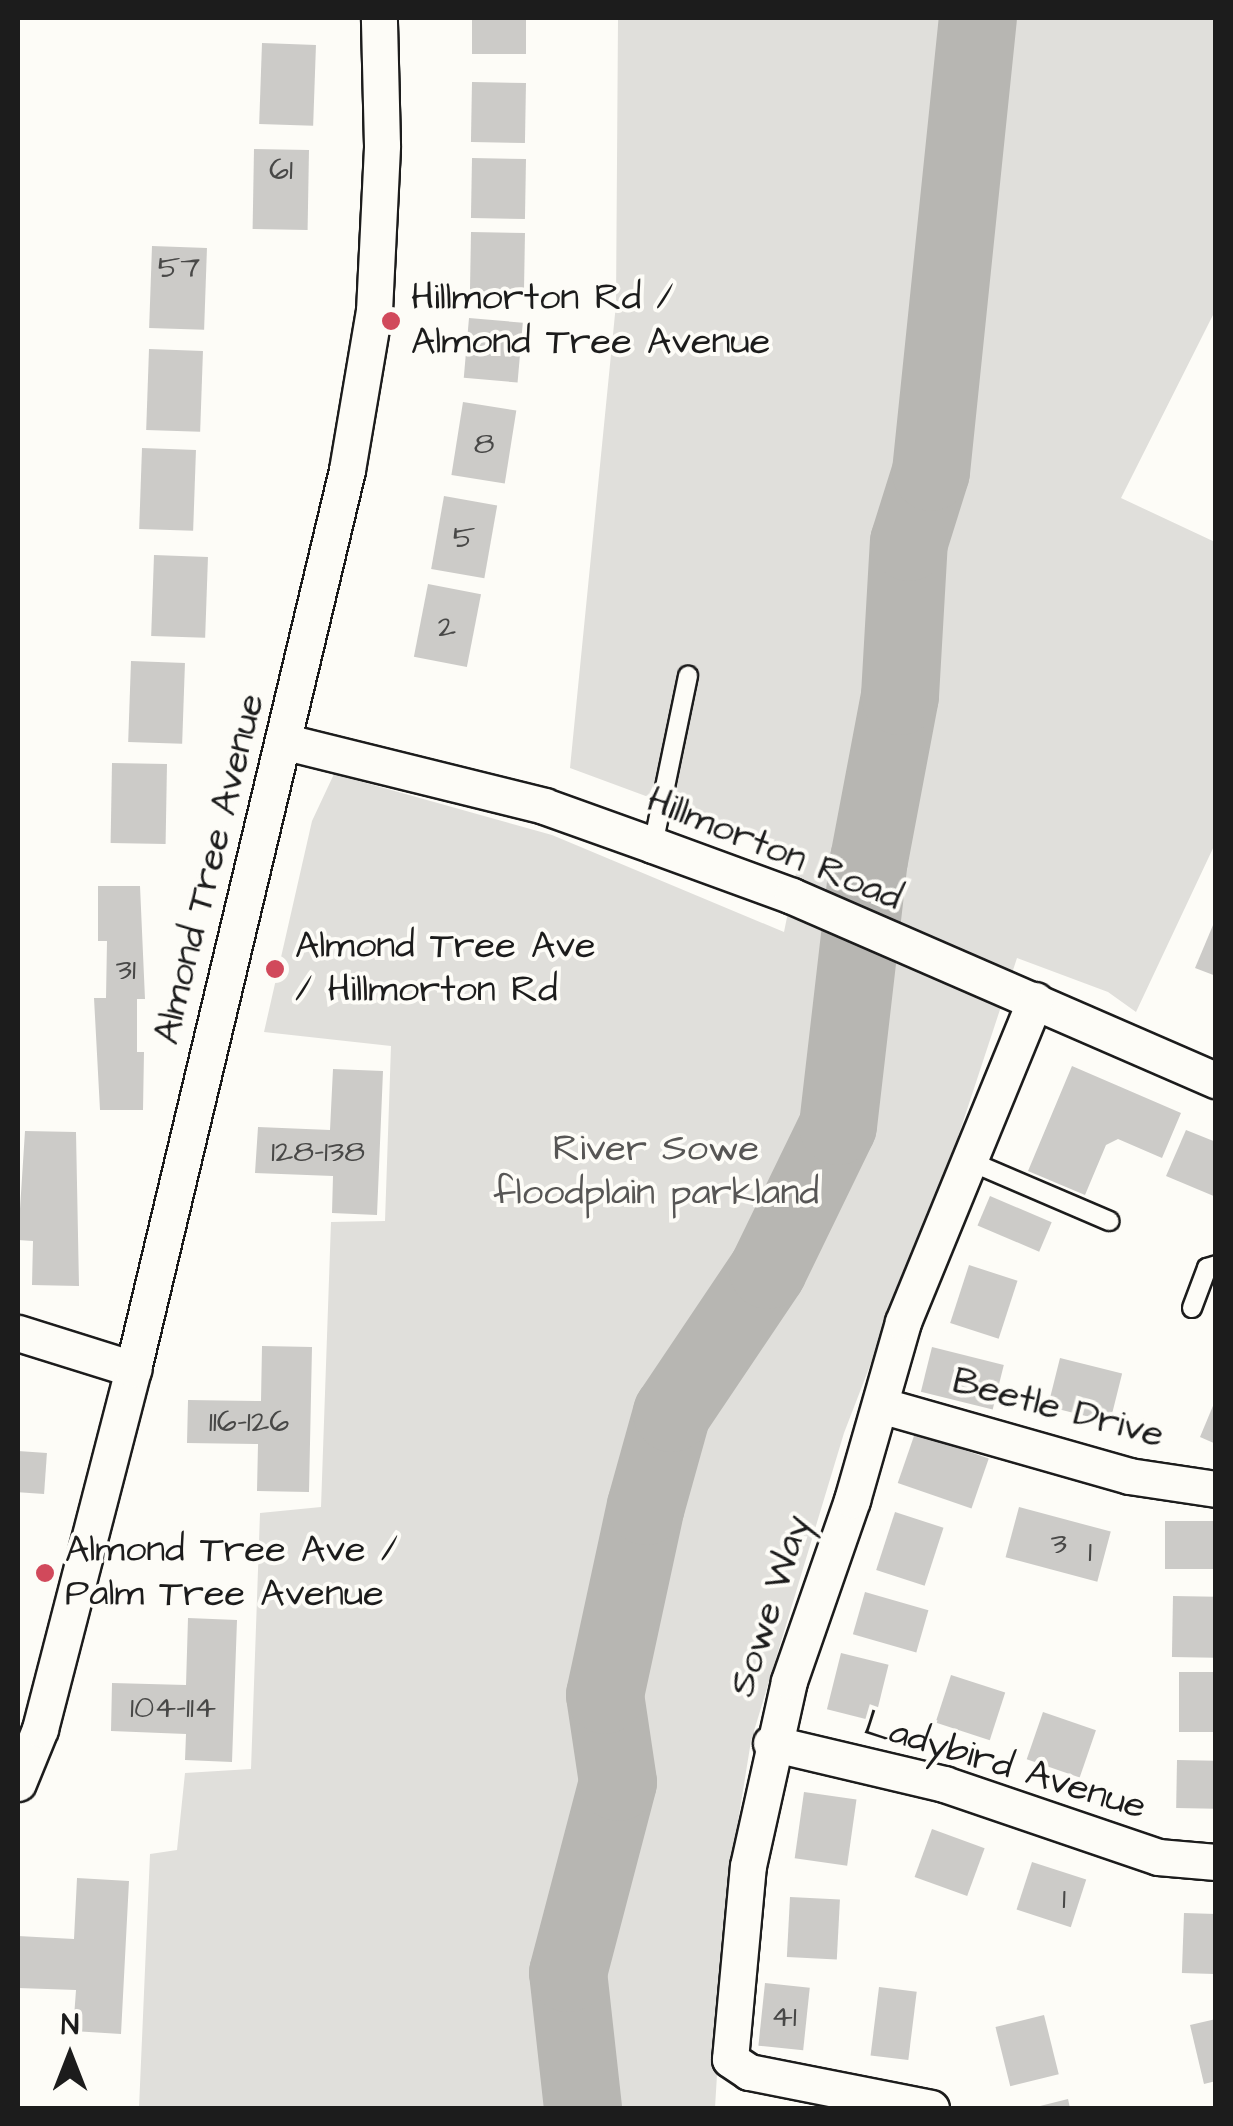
<!DOCTYPE html>
<style>
body{margin:0}
#map{position:relative;width:1233px;height:2126px;overflow:hidden;background:#fdfcf7;font-family:"Architects Daughter",sans-serif}
div>[style]{position:absolute}
.green>*{inset:0;background:#e0dfdb}
.river>*{height:78px;margin:-39px;padding:0 39px;transform-origin:39px;border-radius:39px;background:#b7b6b2}
.building>*{inset:0;background:#cccbc8;transform-origin:0 0}
.roads{filter:drop-shadow(2px 0 #1c1c1c) drop-shadow(-2px 0 #1c1c1c) drop-shadow(0 2px #1c1c1c) drop-shadow(0 -2px #1c1c1c)}
.lane>*{height:18px;margin:-9px;padding:0 9px;transform-origin:9px;border-radius:9px;background:#fdfcf7}
.street>*{height:35px;margin:-17.5px;padding:0 17.5px;transform-origin:17.5px;border-radius:17.5px;background:#fdfcf7}
.dots>*{width:28px;height:28px;translate:-50% -50%;box-sizing:border-box;border:5px solid #fdfcf7;border-radius:50%}
span{translate:-50% -50%;white-space:nowrap;text-align:center;line-height:1.15;-webkit-text-stroke:8px #fdfcf7;paint-order:stroke}
.number-label{font-size:32px;color:#484847}
.number-label span{-webkit-text-stroke-width:0}
.poi-label{font-size:38px;color:#1c1c1c}
.left{translate:0 -50%;text-align:left}
.street-label{font-size:38px;color:#1c1c1c}
.park-label{font-size:38px;color:#575655}
.frame{position:absolute;inset:0;border:20px solid #1c1c1c;pointer-events:none}
.north{position:absolute;left:20px;top:2006px;width:100px;height:100px;-webkit-text-stroke:8px #fdfcf7;paint-order:stroke;rotate:0deg;font-size:28px;font-weight:700;line-height:40px;text-align:center;color:#1c1c1c}
.north::after{content:'';display:block;margin:auto;width:35px;height:45px;background:#1c1c1c;clip-path:polygon(50% 0,100% 100%,50% 72%,0 100%)}
</style>
<div id="map">
<div class="green">
<i style="clip-path:polygon(618px 18px,1215px 18px,1215px 311px,1121px 498px,1215px 542px,1215px 844px,1136px 1012px,1108px 992px,1017px 958px,957px 1140px,844px 1433px,751px 1741px,729px 1877px,715px 2108px,139px 2108px,150px 1854px,177px 1850px,185px 1773px,251px 1769px,260px 1513px,321px 1507px,331px 1222px,385px 1221px,391px 1046px,264px 1032px,312px 821px,334px 774px,552px 835px,784px 932px,800px 853px,570px 768px,616px 304px)"></i>
</div>
<div class="river">
<i style="left:583px;top:2108px;width:136px;rotate:-96.3deg"></i>
<i style="left:568px;top:1973px;width:197px;rotate:-75.3deg"></i>
<i style="left:618px;top:1782px;width:88px;rotate:-98.5deg"></i>
<i style="left:605px;top:1695px;width:193px;rotate:-77.8deg"></i>
<i style="left:646px;top:1506px;width:97px;rotate:-74.4deg"></i>
<i style="left:672px;top:1413px;width:172px;rotate:-56.1deg"></i>
<i style="left:768px;top:1270px;width:160px;rotate:-64.1deg"></i>
<i style="left:838px;top:1126px;width:268px;rotate:-83.4deg"></i>
<i style="left:869px;top:860px;width:167px;rotate:-79.3deg"></i>
<i style="left:900px;top:696px;width:154px;rotate:-86.7deg"></i>
<i style="left:909px;top:542px;width:73px;rotate:-72.6deg"></i>
<i style="left:931px;top:472px;width:456px;rotate:-84.1deg"></i>
</div>
<div class="building">
<i style="left:472px;top:18px;width:54px;height:36px"></i>
<i style="left:262px;top:43px;width:54px;height:81px;rotate:2deg"></i>
<i style="left:472px;top:82px;width:54px;height:60px;rotate:1deg"></i>
<i style="left:254px;top:149px;width:55px;height:80px;rotate:1deg"></i>
<i style="left:472px;top:158px;width:54px;height:60px;rotate:1deg"></i>
<i style="left:471px;top:232px;width:54px;height:60px;rotate:1deg"></i>
<i style="left:152px;top:246px;width:55px;height:82px;rotate:2deg"></i>
<i style="left:469px;top:318px;width:54px;height:60px;rotate:5deg"></i>
<i style="left:149px;top:349px;width:54px;height:81px;rotate:2deg"></i>
<i style="left:463px;top:402px;width:54px;height:74px;rotate:9deg"></i>
<i style="left:142px;top:448px;width:54px;height:81px;rotate:2deg"></i>
<i style="left:444px;top:496px;width:54px;height:74px;rotate:10deg"></i>
<i style="left:154px;top:555px;width:54px;height:81px;rotate:2deg"></i>
<i style="left:428px;top:584px;width:54px;height:74px;rotate:11deg"></i>
<i style="left:131px;top:661px;width:54px;height:81px;rotate:2deg"></i>
<i style="left:112px;top:763px;width:55px;height:80px;rotate:1deg"></i>
<i style="clip-path:polygon(98px 886px,140px 886px,145px 999px,137px 999px,137px 1052px,144px 1052px,143px 1110px,100px 1110px,94px 998px,106px 998px,107px 941px,98px 941px)"></i>
<i style="clip-path:polygon(1216px 918px,1216px 976px,1195px 968px)"></i>
<i style="clip-path:polygon(1072px 1066px,1181px 1113px,1162px 1158px,1118px 1139px,1106px 1145px,1085px 1195px,1028px 1171px)"></i>
<i style="clip-path:polygon(333px 1069px,383px 1071px,377px 1215px,332px 1213px,333px 1176px,255px 1173px,258px 1127px,330px 1130px)"></i>
<i style="clip-path:polygon(1186px 1130px,1216px 1142px,1216px 1197px,1166px 1176px)"></i>
<i style="clip-path:polygon(25px 1131px,76px 1132px,79px 1286px,32px 1285px,33px 1241px,18px 1240px)"></i>
<i style="left:990px;top:1196px;width:67px;height:32px;rotate:23deg"></i>
<i style="left:969px;top:1265px;width:51px;height:61px;rotate:18deg"></i>
<i style="clip-path:polygon(262px 1346px,312px 1347px,309px 1492px,257px 1491px,258px 1444px,187px 1443px,188px 1400px,261px 1401px)"></i>
<i style="left:932px;top:1347px;width:74px;height:46px;rotate:14deg"></i>
<i style="left:1060px;top:1358px;width:64px;height:50px;rotate:14deg"></i>
<i style="clip-path:polygon(1215px 1401px,1216px 1401px,1216px 1444px,1200px 1437px)"></i>
<i style="left:915px;top:1433px;width:78px;height:53px;rotate:19deg"></i>
<i style="left:18px;top:1451px;width:29px;height:41px;rotate:4deg"></i>
<i style="left:1019px;top:1507px;width:95px;height:52px;rotate:15deg"></i>
<i style="left:895px;top:1512px;width:51px;height:61px;rotate:18deg"></i>
<i style="left:1165px;top:1521px;width:51px;height:48px"></i>
<i style="left:865px;top:1592px;width:66px;height:44px;rotate:16deg"></i>
<i style="left:1173px;top:1596px;width:43px;height:61px;rotate:1deg"></i>
<i style="clip-path:polygon(188px 1618px,237px 1620px,232px 1762px,185px 1760px,186px 1734px,111px 1731px,112px 1683px,186px 1685px)"></i>
<i style="left:841px;top:1653px;width:49px;height:58px;rotate:14deg"></i>
<i style="left:1179px;top:1672px;width:37px;height:60px"></i>
<i style="left:951px;top:1675px;width:57px;height:50px;rotate:18deg"></i>
<i style="left:1043px;top:1712px;width:56px;height:50px;rotate:19deg"></i>
<i style="left:1177px;top:1760px;width:39px;height:48px;rotate:1deg"></i>
<i style="left:804px;top:1792px;width:53px;height:67px;rotate:8deg"></i>
<i style="left:932px;top:1829px;width:56px;height:51px;rotate:20deg"></i>
<i style="left:1032px;top:1862px;width:57px;height:50px;rotate:18deg"></i>
<i style="clip-path:polygon(77px 1878px,129px 1881px,121px 2034px,73px 2031px,76px 1990px,18px 1988px,18px 1936px,74px 1939px)"></i>
<i style="left:790px;top:1897px;width:50px;height:60px;rotate:3deg"></i>
<i style="left:1184px;top:1913px;width:32px;height:60px;rotate:2deg"></i>
<i style="left:765px;top:1983px;width:45px;height:63px;rotate:6deg"></i>
<i style="left:879px;top:1987px;width:38px;height:69px;rotate:7deg"></i>
<i style="left:1044px;top:2015px;width:61px;height:50px;rotate:76deg"></i>
<i style="clip-path:polygon(1216px 2019px,1216px 2081px,1204px 2084px,1190px 2025px)"></i>
<i style="clip-path:polygon(1068px 2099px,1070px 2108px,1036px 2108px,1036px 2107px)"></i>
</div>
<div class="roads">
<div class="lane">
<i style="left:653px;top:845px;width:173px;rotate:-78.3deg"></i>
<i style="left:967px;top:1160px;width:155px;rotate:23.2deg"></i>
<i style="left:1192px;top:1308px;width:43px;rotate:-69.4deg"></i>
<i style="left:1207px;top:1268px;width:9px;rotate:-18deg"></i>
</div>
<div class="street">
<i style="left:286px;top:742px;width:266px;rotate:13.9deg"></i>
<i style="left:544px;top:806px;width:116px;rotate:19.7deg"></i>
<i style="left:653px;top:845px;width:148px;rotate:20.1deg"></i>
<i style="left:792px;top:896px;width:462px;rotate:23.5deg"></i>
<i style="left:18px;top:1333px;width:121px;rotate:17.4deg"></i>
<i style="left:880px;top:1405px;width:259px;rotate:15.9deg"></i>
<i style="left:1129px;top:1476px;width:88px;rotate:8.5deg"></i>
<i style="left:771px;top:1743px;width:178px;rotate:13.3deg"></i>
<i style="left:944px;top:1784px;width:226px;rotate:18.8deg"></i>
<i style="left:1158px;top:1857px;width:58px;rotate:4.9deg"></i>
<i style="left:18px;top:1783px;width:58px;rotate:-67.8deg"></i>
<i style="left:40px;top:1729px;width:372px;rotate:-75.5deg"></i>
<i style="left:133px;top:1369px;width:924px;rotate:-76.61deg"></i>
<i style="left:347px;top:470px;width:161px;rotate:-80.4deg"></i>
<i style="left:374px;top:311px;width:166px;rotate:-87.2deg"></i>
<i style="left:382px;top:145px;width:127px;rotate:-91.4deg"></i>
<i style="left:931px;top:2108px;width:186px;rotate:-168.8deg"></i>
<i style="left:749px;top:2072px;width:23px;rotate:-146deg"></i>
<i style="left:730px;top:2059px;width:194px;rotate:-84.7deg"></i>
<i style="left:748px;top:1866px;width:189px;rotate:-77.5deg"></i>
<i style="left:789px;top:1681px;width:192px;rotate:-70.8deg"></i>
<i style="left:852px;top:1500px;width:185px;rotate:-74deg"></i>
<i style="left:903px;top:1322px;width:348px;rotate:-67.7deg"></i>
</div>
</div>
<div class="dots">
<i style="left:391px;top:321px;background:#d1495b"></i>
<i style="left:275px;top:969px;background:#d1495b"></i>
<i style="left:45px;top:1573px;background:#d1495b"></i>
</div>
<div class="number-label">
<span style="left:281px;top:170px">61</span>
<span style="left:179px;top:268px">57</span>
<span style="left:484px;top:444px">8</span>
<span style="left:464px;top:538px">5</span>
<span style="left:447px;top:627px">2</span>
<span style="left:126px;top:970px">31</span>
<span style="left:318px;top:1152px">128-138</span>
<span style="left:249px;top:1422px">116-126</span>
<span style="left:1059px;top:1544px">3</span>
<span style="left:1090px;top:1552px">1</span>
<span style="left:173px;top:1708px">104-114</span>
<span style="left:1064px;top:1899px">1</span>
<span style="left:784px;top:2017px">41</span>
</div>
<div class="poi-label">
<span class="left" style="left:411px;top:321px">Hillmorton Rd /<br>Almond Tree Avenue</span>
<span class="left" style="left:295px;top:969px">Almond Tree Ave<br>/ Hillmorton Rd</span>
<span class="left" style="left:65px;top:1573px">Almond Tree Ave /<br>Palm Tree Avenue</span>
</div>
<div class="street-label">
<span style="left:774px;top:850px;rotate:22deg">Hillmorton Road</span>
<span style="left:210px;top:869px;rotate:-76deg">Almond Tree Avenue</span>
<span style="left:1058px;top:1409px;rotate:15deg">Beetle Drive</span>
<span style="left:771px;top:1606px;rotate:-72deg">Sowe Way</span>
<span style="left:1005px;top:1766px;rotate:17deg">Ladybird Avenue</span>
</div>
<div class="park-label">
<span style="left:656px;top:1172px">River Sowe<br>floodplain parkland</span>
</div>
<div class="frame"></div>
<div class="north">N</div>
</div>
